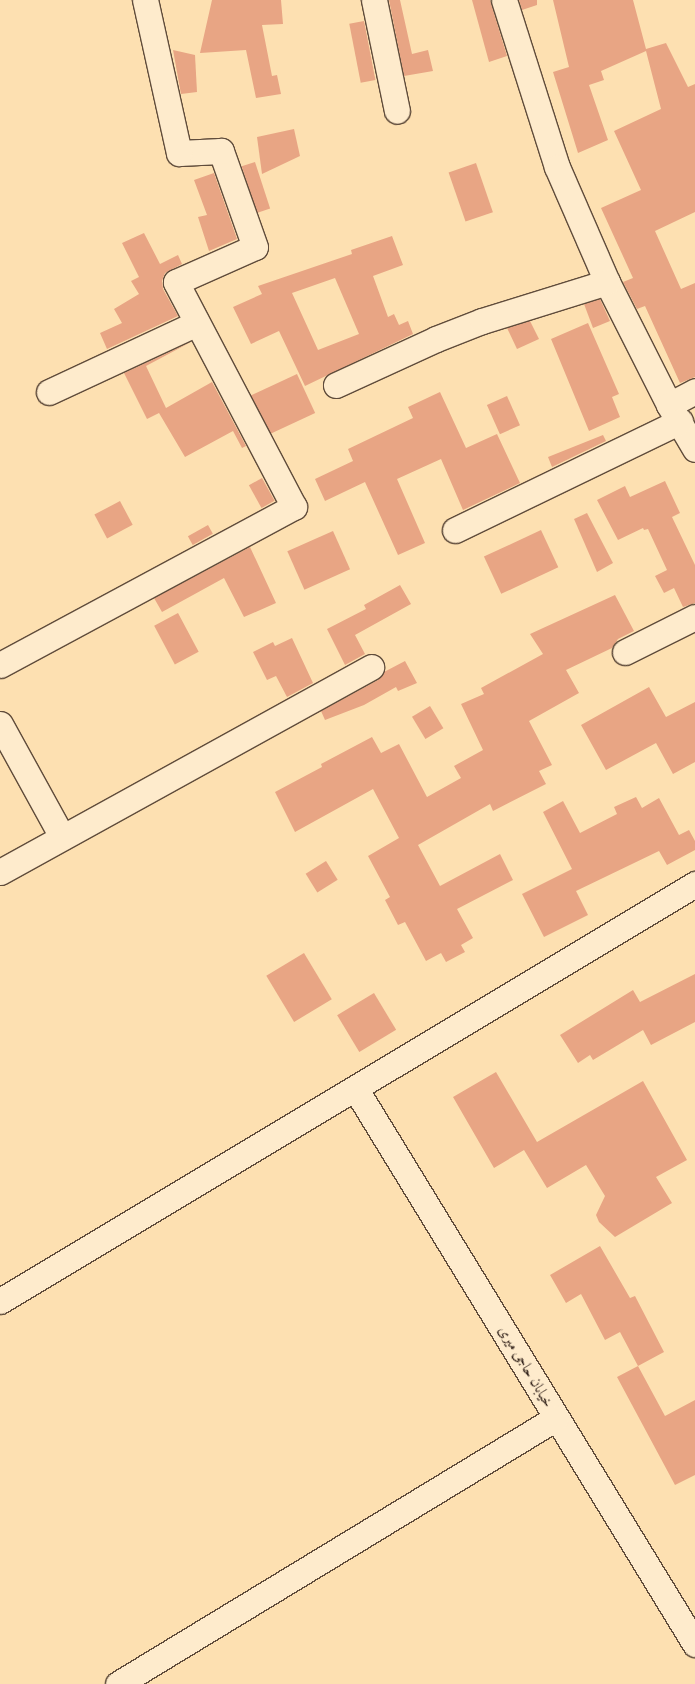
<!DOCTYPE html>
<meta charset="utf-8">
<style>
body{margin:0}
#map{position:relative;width:695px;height:1684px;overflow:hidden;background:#fde0b1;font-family:Vollkorn,Amiri,serif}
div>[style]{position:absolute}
.building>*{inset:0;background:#e8a584;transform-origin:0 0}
.roads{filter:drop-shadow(1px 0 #604c3b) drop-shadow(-1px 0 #604c3b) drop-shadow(0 1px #604c3b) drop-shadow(0 -1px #604c3b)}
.minor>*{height:25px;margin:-12.5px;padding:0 12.5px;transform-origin:12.5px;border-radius:12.5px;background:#feebcc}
span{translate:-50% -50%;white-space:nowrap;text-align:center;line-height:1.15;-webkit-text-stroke:4px #feebcc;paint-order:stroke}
.street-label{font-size:15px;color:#2b1b14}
</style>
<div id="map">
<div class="building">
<i style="clip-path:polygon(212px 0,281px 0,283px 24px,262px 25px,272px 76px,277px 75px,281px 94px,256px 98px,246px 50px,200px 53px)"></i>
<i style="clip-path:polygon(389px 0,400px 0,412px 54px,428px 50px,433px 71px,404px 76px)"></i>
<i style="clip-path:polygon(472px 0,490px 0,507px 56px,489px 62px)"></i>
<i style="clip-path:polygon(519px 0,537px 0,537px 5px,522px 10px)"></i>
<i style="clip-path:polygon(553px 0,633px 0,646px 49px,666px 43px,688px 87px,695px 84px,695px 212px,655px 231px,681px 289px,695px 283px,695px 377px,680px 383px,645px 306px,637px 309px,623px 282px,633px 278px,601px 208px,641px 190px,614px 131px,661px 109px,646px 51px,601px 71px,604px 80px,589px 85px,608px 140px,578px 153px,553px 72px,569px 67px)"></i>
<i style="left:364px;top:21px;width:60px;height:15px;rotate:79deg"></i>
<i style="clip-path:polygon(173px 50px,195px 55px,197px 92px,181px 94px)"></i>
<i style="clip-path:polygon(294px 129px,300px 156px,262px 174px,257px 137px)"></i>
<i style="left:255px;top:162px;width:49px;height:14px;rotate:72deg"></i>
<i style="left:476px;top:163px;width:52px;height:29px;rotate:71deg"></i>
<i style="clip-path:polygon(214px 173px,237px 239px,209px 251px,198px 217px,207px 215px,194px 180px)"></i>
<i style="clip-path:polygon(144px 233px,160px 264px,178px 255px,182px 264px,165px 273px,162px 281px,163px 289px,178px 316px,107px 349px,100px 333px,122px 323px,114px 309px,139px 294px,131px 281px,139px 277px,122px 243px)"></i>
<i style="clip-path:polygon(evenodd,392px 236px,403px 265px,373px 276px,388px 317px,394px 314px,399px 325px,408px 321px,413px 334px,305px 386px,279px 331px,251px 344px,233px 307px,262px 294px,258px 286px,352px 254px,351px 250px,392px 236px,335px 278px,359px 334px,318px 350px,292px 293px,335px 278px)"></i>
<i style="clip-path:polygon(600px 299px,610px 321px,593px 328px,584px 304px)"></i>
<i style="clip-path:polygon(530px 321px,539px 339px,517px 349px,507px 328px)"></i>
<i style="clip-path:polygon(588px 323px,619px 394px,612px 397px,620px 417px,589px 431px,551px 339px)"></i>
<i style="clip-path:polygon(191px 342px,146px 366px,166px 408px,212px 382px,246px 446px,242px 448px,233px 431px,185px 457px,159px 413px,147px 419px,124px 373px)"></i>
<i style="left:297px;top:374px;width:43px;height:51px;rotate:65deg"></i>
<i style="clip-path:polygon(440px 392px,466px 448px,497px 434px,520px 483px,463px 510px,441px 459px,397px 479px,425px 543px,398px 555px,365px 482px,325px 501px,315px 479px,353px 461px,348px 449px,413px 418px,408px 407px)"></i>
<i style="left:507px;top:396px;width:32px;height:22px;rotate:66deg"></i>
<i style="clip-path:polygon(603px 435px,606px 441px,552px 467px,548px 457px)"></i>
<i style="left:262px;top:478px;width:26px;height:15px;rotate:61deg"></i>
<i style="clip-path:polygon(665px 481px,680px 513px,672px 517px,695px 565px,695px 603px,683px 607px,674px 588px,664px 593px,655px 576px,667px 570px,648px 529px,644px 530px,643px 528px,618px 540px,597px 500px,625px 486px,630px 497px)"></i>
<i style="left:120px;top:501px;width:27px;height:29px;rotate:62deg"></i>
<i style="clip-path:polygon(587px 513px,613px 563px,597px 572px,574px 519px)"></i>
<i style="left:208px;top:525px;width:10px;height:23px;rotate:61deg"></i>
<i style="left:541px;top:530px;width:41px;height:63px;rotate:65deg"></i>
<i style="left:333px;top:531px;width:42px;height:50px;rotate:66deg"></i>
<i style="clip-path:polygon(250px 547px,276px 603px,244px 617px,224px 578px,162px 612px,154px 598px)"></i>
<i style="clip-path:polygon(400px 585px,411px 604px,355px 635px,365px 654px,345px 665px,327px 629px,366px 609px,364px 605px)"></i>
<i style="clip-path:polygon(615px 595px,634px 631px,618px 639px,612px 648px,566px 670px,579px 693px,529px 721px,552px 765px,539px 771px,546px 784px,493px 811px,490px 804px,418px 845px,440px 886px,500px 854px,513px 880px,457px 909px,473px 938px,461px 945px,465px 952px,446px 962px,441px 953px,426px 961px,405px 922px,398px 925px,385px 900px,390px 897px,368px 856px,399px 838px,373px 789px,295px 832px,275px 792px,322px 767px,321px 764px,372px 737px,381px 753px,399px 744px,427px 797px,461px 778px,454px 766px,483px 750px,461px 704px,484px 694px,481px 688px,543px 654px,530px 634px)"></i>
<i style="left:178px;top:613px;width:44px;height:27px;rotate:62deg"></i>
<i style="clip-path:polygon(292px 638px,313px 683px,287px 697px,276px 676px,267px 680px,253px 652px,273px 642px,275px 646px)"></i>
<i style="clip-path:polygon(405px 661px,417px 683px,398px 691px,396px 687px,364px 705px,325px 720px,321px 711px,378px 680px,384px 672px)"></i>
<i style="clip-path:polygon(649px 687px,666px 717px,695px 702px,695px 762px,673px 774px,656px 743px,606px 770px,581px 725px)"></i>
<i style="left:430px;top:706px;width:26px;height:21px;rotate:59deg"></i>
<i style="clip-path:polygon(636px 797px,642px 808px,659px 798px,679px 835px,689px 830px,695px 841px,695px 850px,667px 865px,659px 851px,576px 891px,588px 915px,544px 937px,522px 894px,572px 869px,543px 812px,563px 801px,580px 833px,617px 814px,614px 807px)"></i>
<i style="left:326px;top:861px;width:22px;height:24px;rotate:58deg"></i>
<i style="left:304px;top:953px;width:54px;height:44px;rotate:59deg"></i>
<i style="clip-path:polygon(695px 974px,695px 1022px,651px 1045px,643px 1030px,593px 1060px,590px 1055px,578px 1063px,560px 1035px,633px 990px,640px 1002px)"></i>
<i style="left:374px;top:993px;width:43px;height:43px;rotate:59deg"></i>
<i style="clip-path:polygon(496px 1072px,537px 1142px,643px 1081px,687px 1160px,656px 1177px,672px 1203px,615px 1237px,599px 1222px,596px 1215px,605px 1196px,586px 1165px,547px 1188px,524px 1150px,494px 1168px,453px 1097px)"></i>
<i style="clip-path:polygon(600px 1246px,630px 1298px,635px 1296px,664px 1352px,638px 1366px,620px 1332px,605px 1340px,581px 1294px,566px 1303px,550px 1275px)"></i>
<i style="clip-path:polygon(638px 1366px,665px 1416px,695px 1400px,695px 1475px,675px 1485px,617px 1377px)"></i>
</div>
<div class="roads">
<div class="minor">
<i style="left:374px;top:0;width:113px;rotate:78.3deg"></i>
<i style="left:504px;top:0;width:175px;rotate:72.4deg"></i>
<i style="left:557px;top:167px;width:125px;rotate:66.5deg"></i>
<i style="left:607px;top:282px;width:138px;rotate:63.2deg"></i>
<i style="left:669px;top:405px;width:51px;rotate:59.4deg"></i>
<i style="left:336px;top:385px;width:110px;rotate:-24.7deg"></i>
<i style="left:436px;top:339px;width:49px;rotate:-21.4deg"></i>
<i style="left:482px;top:321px;width:131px;rotate:-17.3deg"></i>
<i style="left:49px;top:392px;width:163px;rotate:-25deg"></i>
<i style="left:669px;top:405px;width:30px;rotate:-28deg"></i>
<i style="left:455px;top:530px;width:250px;rotate:-25.8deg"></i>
<i style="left:625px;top:652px;width:78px;rotate:-26.6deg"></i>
<i style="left:0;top:665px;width:334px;rotate:-28.3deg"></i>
<i style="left:294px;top:507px;width:254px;rotate:-117.7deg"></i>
<i style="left:176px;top:282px;width:86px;rotate:-23.9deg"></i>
<i style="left:255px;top:247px;width:102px;rotate:-109.5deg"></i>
<i style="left:221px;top:151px;width:42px;rotate:177.3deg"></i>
<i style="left:179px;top:153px;width:157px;rotate:-102.5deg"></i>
<i style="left:0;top:724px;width:129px;rotate:61.2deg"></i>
<i style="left:0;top:872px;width:424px;rotate:-28.9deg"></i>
<i style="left:355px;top:1088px;width:652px;rotate:58.55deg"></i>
<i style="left:0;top:1301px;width:811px;rotate:-30.96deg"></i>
<i style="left:118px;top:1684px;width:512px;rotate:-31.27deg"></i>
</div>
</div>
<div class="street-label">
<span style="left:525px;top:1367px;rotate:59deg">خیابان حاجی میری</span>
</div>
</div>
